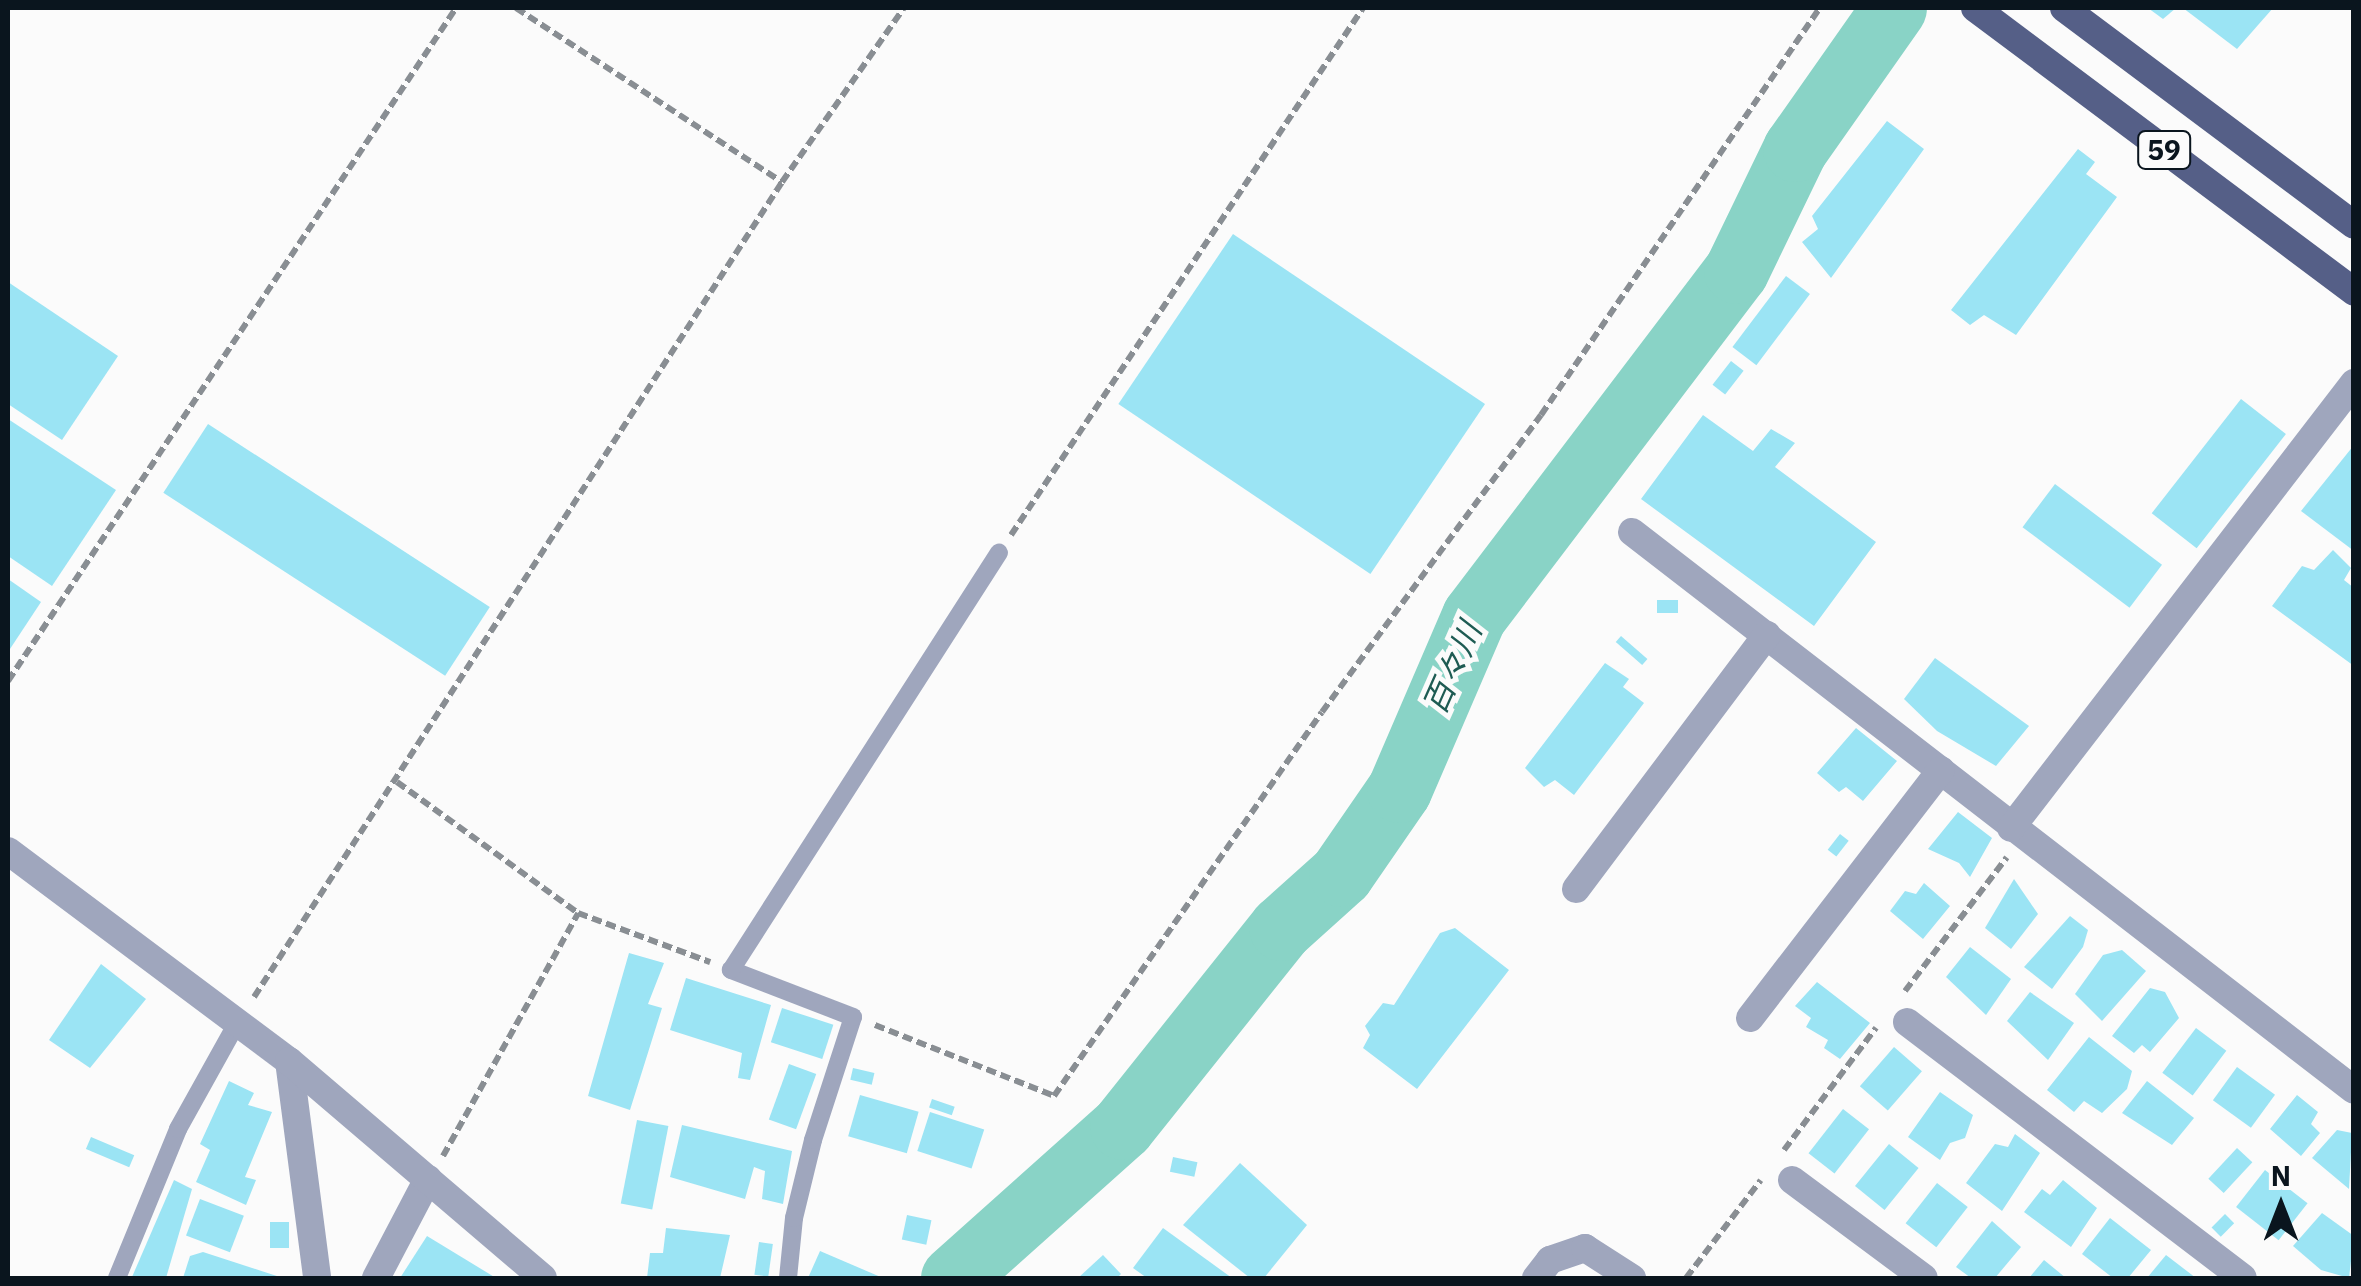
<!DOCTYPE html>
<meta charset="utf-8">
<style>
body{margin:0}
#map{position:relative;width:2361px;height:1286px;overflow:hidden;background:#fbfbfb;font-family:"IBM Plex Sans","Noto Sans JP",sans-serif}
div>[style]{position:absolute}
.river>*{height:65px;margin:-32.5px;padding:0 32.5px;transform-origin:32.5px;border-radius:32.5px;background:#89d3c6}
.building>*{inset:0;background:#9be4f4;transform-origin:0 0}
.path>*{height:6px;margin-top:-3px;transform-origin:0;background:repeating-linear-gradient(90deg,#898e93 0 10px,transparent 0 15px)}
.service>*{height:18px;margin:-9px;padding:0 9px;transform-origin:9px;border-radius:9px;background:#9fa6bd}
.minor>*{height:28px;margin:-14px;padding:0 14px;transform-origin:14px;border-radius:14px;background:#9fa6bd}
.tertiary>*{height:28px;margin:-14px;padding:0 14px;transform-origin:14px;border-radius:14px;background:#9fa6bd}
.primary>*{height:28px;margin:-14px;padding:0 14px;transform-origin:14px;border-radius:14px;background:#555f87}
span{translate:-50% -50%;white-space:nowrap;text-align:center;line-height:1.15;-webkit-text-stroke:10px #fbfbfb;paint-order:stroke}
.shield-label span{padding:2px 8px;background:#fbfbfb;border:2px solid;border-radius:8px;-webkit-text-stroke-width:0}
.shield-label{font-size:28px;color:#0a151e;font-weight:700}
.water-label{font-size:32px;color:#1e5b53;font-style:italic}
.frame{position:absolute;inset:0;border:10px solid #0a151e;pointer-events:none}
.north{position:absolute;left:2231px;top:1156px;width:100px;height:100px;-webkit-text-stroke:8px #fbfbfb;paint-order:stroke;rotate:0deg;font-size:28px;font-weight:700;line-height:40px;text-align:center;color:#0a151e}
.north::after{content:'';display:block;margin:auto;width:35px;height:45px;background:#0a151e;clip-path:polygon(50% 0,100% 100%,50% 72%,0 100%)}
</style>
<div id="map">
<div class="river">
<i style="left:953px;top:1278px;width:227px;rotate:-41.8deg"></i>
<i style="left:1122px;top:1127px;width:255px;rotate:-51.4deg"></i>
<i style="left:1281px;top:928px;width:81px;rotate:-42deg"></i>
<i style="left:1341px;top:874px;width:102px;rotate:-55.4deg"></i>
<i style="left:1399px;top:790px;width:189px;rotate:-66.7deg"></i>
<i style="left:1474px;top:616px;width:433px;rotate:-52.8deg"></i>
<i style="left:1736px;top:271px;width:136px;rotate:-64.2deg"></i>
<i style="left:1795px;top:149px;width:172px;rotate:-54.9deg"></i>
</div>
<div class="building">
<i style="clip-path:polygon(2148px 8px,2176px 8px,2163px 19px)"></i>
<i style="clip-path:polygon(2183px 8px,2273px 8px,2237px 49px)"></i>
<i style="clip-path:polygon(1887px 121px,1924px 149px,1831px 278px,1802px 242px,1818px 229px,1812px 216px)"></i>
<i style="clip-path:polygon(2078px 149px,2095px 162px,2086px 174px,2117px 197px,2016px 335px,1984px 315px,1970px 325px,1951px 310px)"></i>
<i style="left:1233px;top:234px;width:304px;height:205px;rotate:34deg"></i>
<i style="left:1786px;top:276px;width:30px;height:89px;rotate:37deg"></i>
<i style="clip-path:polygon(8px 282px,118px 356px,62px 440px,8px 404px)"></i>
<i style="left:1731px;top:361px;width:16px;height:30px;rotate:38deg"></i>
<i style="left:2241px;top:399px;width:57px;height:145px;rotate:38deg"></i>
<i style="clip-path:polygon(1703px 415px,1753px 451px,1771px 429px,1795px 443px,1775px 467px,1876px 542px,1814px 626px,1641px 499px)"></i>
<i style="clip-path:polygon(8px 419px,116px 490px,52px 586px,8px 556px)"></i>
<i style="left:208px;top:424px;width:336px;height:82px;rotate:33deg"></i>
<i style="clip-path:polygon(2354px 445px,2354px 551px,2301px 511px)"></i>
<i style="left:2055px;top:484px;width:134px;height:54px;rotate:37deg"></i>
<i style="clip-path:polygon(2333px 550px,2351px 568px,2344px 580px,2354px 588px,2354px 666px,2272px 606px,2302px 566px,2314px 570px)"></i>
<i style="clip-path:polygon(8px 579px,41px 602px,8px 652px)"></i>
<i style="left:1657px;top:600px;width:21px;height:13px"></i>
<i style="left:1621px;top:636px;width:35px;height:8px;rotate:41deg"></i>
<i style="clip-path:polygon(1935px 658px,2029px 726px,1996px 766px,1937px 731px,1904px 699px)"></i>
<i style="clip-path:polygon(1605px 663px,1629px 679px,1623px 687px,1644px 703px,1574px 795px,1555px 780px,1544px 787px,1525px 768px)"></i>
<i style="clip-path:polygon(1856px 728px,1897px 761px,1863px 801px,1846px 787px,1839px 792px,1817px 773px)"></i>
<i style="clip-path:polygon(1958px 812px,1992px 838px,1970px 877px,1959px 863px,1928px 849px)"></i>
<i style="left:1840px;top:834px;width:11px;height:20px;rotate:38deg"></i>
<i style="clip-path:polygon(2014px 879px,2038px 914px,2011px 949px,1985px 928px)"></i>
<i style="clip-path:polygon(1924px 883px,1950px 906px,1923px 939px,1890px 911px,1905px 891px,1916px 894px)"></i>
<i style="clip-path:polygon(2070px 916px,2088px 930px,2083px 947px,2052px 989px,2024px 967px)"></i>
<i style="clip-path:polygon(1455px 928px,1509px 970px,1417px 1089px,1363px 1048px,1370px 1035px,1365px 1026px,1383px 1003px,1394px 1005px,1440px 933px)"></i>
<i style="clip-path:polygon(1970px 947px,2011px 979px,1986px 1015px,1946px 977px)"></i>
<i style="clip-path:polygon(2122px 950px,2146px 971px,2102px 1021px,2075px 994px,2103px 955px)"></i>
<i style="clip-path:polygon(629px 953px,664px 963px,648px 1004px,662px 1008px,630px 1110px,588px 1096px)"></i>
<i style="clip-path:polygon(101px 964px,146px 999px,90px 1068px,49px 1040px)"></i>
<i style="clip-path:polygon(686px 978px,771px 1005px,750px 1080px,738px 1078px,742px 1053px,670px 1030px)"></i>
<i style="clip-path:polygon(1817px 982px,1870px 1023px,1840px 1059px,1824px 1048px,1828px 1040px,1806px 1027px,1811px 1018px,1795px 1006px)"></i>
<i style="clip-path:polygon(2150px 988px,2165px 992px,2179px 1018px,2150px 1052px,2142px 1045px,2134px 1053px,2112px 1036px)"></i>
<i style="clip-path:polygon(2030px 992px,2074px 1023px,2048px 1060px,2007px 1021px)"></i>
<i style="left:782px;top:1008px;width:54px;height:36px;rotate:18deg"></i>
<i style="left:2196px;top:1028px;width:38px;height:56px;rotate:37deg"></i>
<i style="clip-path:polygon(2089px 1037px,2132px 1071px,2127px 1089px,2102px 1113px,2084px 1101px,2074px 1112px,2047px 1090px)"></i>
<i style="left:1894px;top:1047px;width:37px;height:52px;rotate:41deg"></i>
<i style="left:789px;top:1064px;width:29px;height:59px;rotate:20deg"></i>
<i style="left:2237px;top:1067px;width:47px;height:41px;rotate:36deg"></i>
<i style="left:853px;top:1068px;width:22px;height:12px;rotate:13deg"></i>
<i style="clip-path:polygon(229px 1081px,254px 1093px,248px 1105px,272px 1112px,245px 1177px,256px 1180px,246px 1205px,196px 1182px,210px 1150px,200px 1144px)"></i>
<i style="clip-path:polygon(2147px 1081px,2194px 1118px,2172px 1145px,2122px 1113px)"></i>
<i style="clip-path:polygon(1940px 1092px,1973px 1115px,1965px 1138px,1950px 1143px,1940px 1160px,1908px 1137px)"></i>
<i style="left:860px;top:1095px;width:61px;height:43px;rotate:16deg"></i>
<i style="clip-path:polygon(2297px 1095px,2318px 1112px,2311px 1124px,2320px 1133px,2301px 1156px,2270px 1129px)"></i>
<i style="left:932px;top:1099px;width:24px;height:9px;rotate:19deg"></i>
<i style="left:1843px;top:1109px;width:33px;height:56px;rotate:38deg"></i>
<i style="left:930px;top:1112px;width:57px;height:41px;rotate:18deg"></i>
<i style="left:637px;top:1120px;width:32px;height:85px;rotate:11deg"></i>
<i style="clip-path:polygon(682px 1125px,792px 1151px,783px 1204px,762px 1199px,765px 1171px,754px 1167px,745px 1199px,670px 1177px)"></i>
<i style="clip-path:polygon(2337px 1130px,2352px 1133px,2349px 1189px,2312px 1158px)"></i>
<i style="clip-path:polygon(2015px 1134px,2040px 1153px,2002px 1211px,1966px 1183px,1995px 1144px,2008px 1147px)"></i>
<i style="left:91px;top:1137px;width:47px;height:13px;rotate:23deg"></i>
<i style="left:1889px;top:1144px;width:38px;height:54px;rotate:39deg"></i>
<i style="left:2237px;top:1148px;width:21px;height:42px;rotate:43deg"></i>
<i style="left:1173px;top:1157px;width:25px;height:15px;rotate:12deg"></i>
<i style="clip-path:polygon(1240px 1163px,1307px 1225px,1264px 1278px,1250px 1278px,1183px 1225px)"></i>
<i style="left:2265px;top:1170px;width:54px;height:47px;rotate:38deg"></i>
<i style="clip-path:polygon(174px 1180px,192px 1189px,166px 1278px,132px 1277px)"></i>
<i style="clip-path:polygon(2063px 1180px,2097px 1208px,2071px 1247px,2024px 1212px,2042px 1189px,2050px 1195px)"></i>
<i style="left:1937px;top:1183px;width:39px;height:51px;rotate:38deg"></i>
<i style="left:200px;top:1199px;width:47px;height:39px;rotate:21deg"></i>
<i style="clip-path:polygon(2322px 1213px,2354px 1236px,2349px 1278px,2321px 1270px,2293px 1246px)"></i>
<i style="left:2225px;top:1214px;width:13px;height:19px;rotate:45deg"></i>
<i style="left:907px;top:1215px;width:25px;height:25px;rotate:12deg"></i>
<i style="clip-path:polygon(2110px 1218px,2151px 1250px,2128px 1278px,2113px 1278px,2082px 1254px)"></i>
<i style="clip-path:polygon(1992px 1221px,2021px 1247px,1995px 1278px,1971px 1278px,1956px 1267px)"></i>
<i style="left:270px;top:1222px;width:19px;height:26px"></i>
<i style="clip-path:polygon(666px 1228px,730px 1235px,720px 1278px,647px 1278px,650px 1253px,663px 1253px)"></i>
<i style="clip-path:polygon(1163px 1228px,1232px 1278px,1147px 1278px,1133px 1268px)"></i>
<i style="clip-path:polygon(427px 1236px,496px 1278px,400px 1278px)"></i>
<i style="left:759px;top:1242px;width:14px;height:33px;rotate:8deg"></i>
<i style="clip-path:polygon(820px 1251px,883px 1278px,808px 1278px)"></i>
<i style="clip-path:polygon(203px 1252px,283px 1278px,183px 1278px,190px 1256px)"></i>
<i style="clip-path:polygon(1103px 1255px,1121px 1274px,1117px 1278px,1078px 1278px)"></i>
<i style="clip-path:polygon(2166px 1255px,2196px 1278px,2147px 1278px)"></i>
<i style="clip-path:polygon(2044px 1260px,2066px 1278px,2029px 1278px)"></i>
</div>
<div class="path">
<i style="left:516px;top:8px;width:318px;rotate:33.2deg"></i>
<i style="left:1011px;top:535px;width:634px;rotate:-56.26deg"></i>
<i style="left:8px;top:681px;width:808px;rotate:-56.35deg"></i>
<i style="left:397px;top:782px;width:223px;rotate:35.9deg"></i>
<i style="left:578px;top:913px;width:141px;rotate:20.4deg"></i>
<i style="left:1905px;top:991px;width:168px;rotate:-52.7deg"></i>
<i style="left:254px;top:997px;width:971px;rotate:-57.06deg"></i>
<i style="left:782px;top:182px;width:213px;rotate:-55deg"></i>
<i style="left:875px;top:1025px;width:193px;rotate:21.6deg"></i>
<i style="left:1054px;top:1096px;width:468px;rotate:-55.1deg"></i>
<i style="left:1322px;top:712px;width:369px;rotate:-53.6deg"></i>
<i style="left:1541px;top:415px;width:493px;rotate:-55.6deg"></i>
<i style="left:1784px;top:1150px;width:153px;rotate:-53deg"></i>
<i style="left:443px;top:1156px;width:278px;rotate:-60.9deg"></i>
<i style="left:1686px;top:1278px;width:123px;rotate:-52.6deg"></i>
</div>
<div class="service">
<i style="left:117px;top:1278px;width:161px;rotate:-67.7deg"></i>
<i style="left:178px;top:1129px;width:124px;rotate:-60.9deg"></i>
<i style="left:788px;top:1278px;width:60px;rotate:-84.3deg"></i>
<i style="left:794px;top:1218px;width:80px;rotate:-76.3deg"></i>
<i style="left:813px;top:1140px;width:129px;rotate:-72deg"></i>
<i style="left:853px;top:1017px;width:131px;rotate:-158.9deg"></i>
<i style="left:731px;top:970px;width:496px;rotate:-57.3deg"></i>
</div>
<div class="minor">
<i style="left:1632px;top:532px;width:912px;rotate:37.7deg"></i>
<i style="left:2011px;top:828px;width:562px;rotate:-52.38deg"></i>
<i style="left:1576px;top:889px;width:318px;rotate:-53.1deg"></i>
<i style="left:1750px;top:1018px;width:313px;rotate:-52.4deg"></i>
<i style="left:1907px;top:1022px;width:422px;rotate:37.3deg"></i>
<i style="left:289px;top:1061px;width:219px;rotate:82.6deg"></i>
<i style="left:1792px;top:1180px;width:164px;rotate:36.6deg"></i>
<i style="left:376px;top:1278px;width:112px;rotate:-62.3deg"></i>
<i style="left:1536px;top:1278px;width:23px;rotate:-52deg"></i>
<i style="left:1550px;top:1260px;width:37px;rotate:-19deg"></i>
<i style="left:1585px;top:1248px;width:56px;rotate:32.6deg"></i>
</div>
<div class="tertiary">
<i style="left:8px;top:851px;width:351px;rotate:36.8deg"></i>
<i style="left:289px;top:1061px;width:334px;rotate:40.5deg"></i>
</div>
<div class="primary">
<i style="left:1975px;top:8px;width:474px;rotate:36.8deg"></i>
<i style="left:2064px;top:8px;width:362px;rotate:36.8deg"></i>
</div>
<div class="shield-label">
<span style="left:2164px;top:150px">59</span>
</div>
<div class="water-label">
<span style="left:1452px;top:668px;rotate:-66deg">百々川</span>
</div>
<div class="frame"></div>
<div class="north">N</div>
</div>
